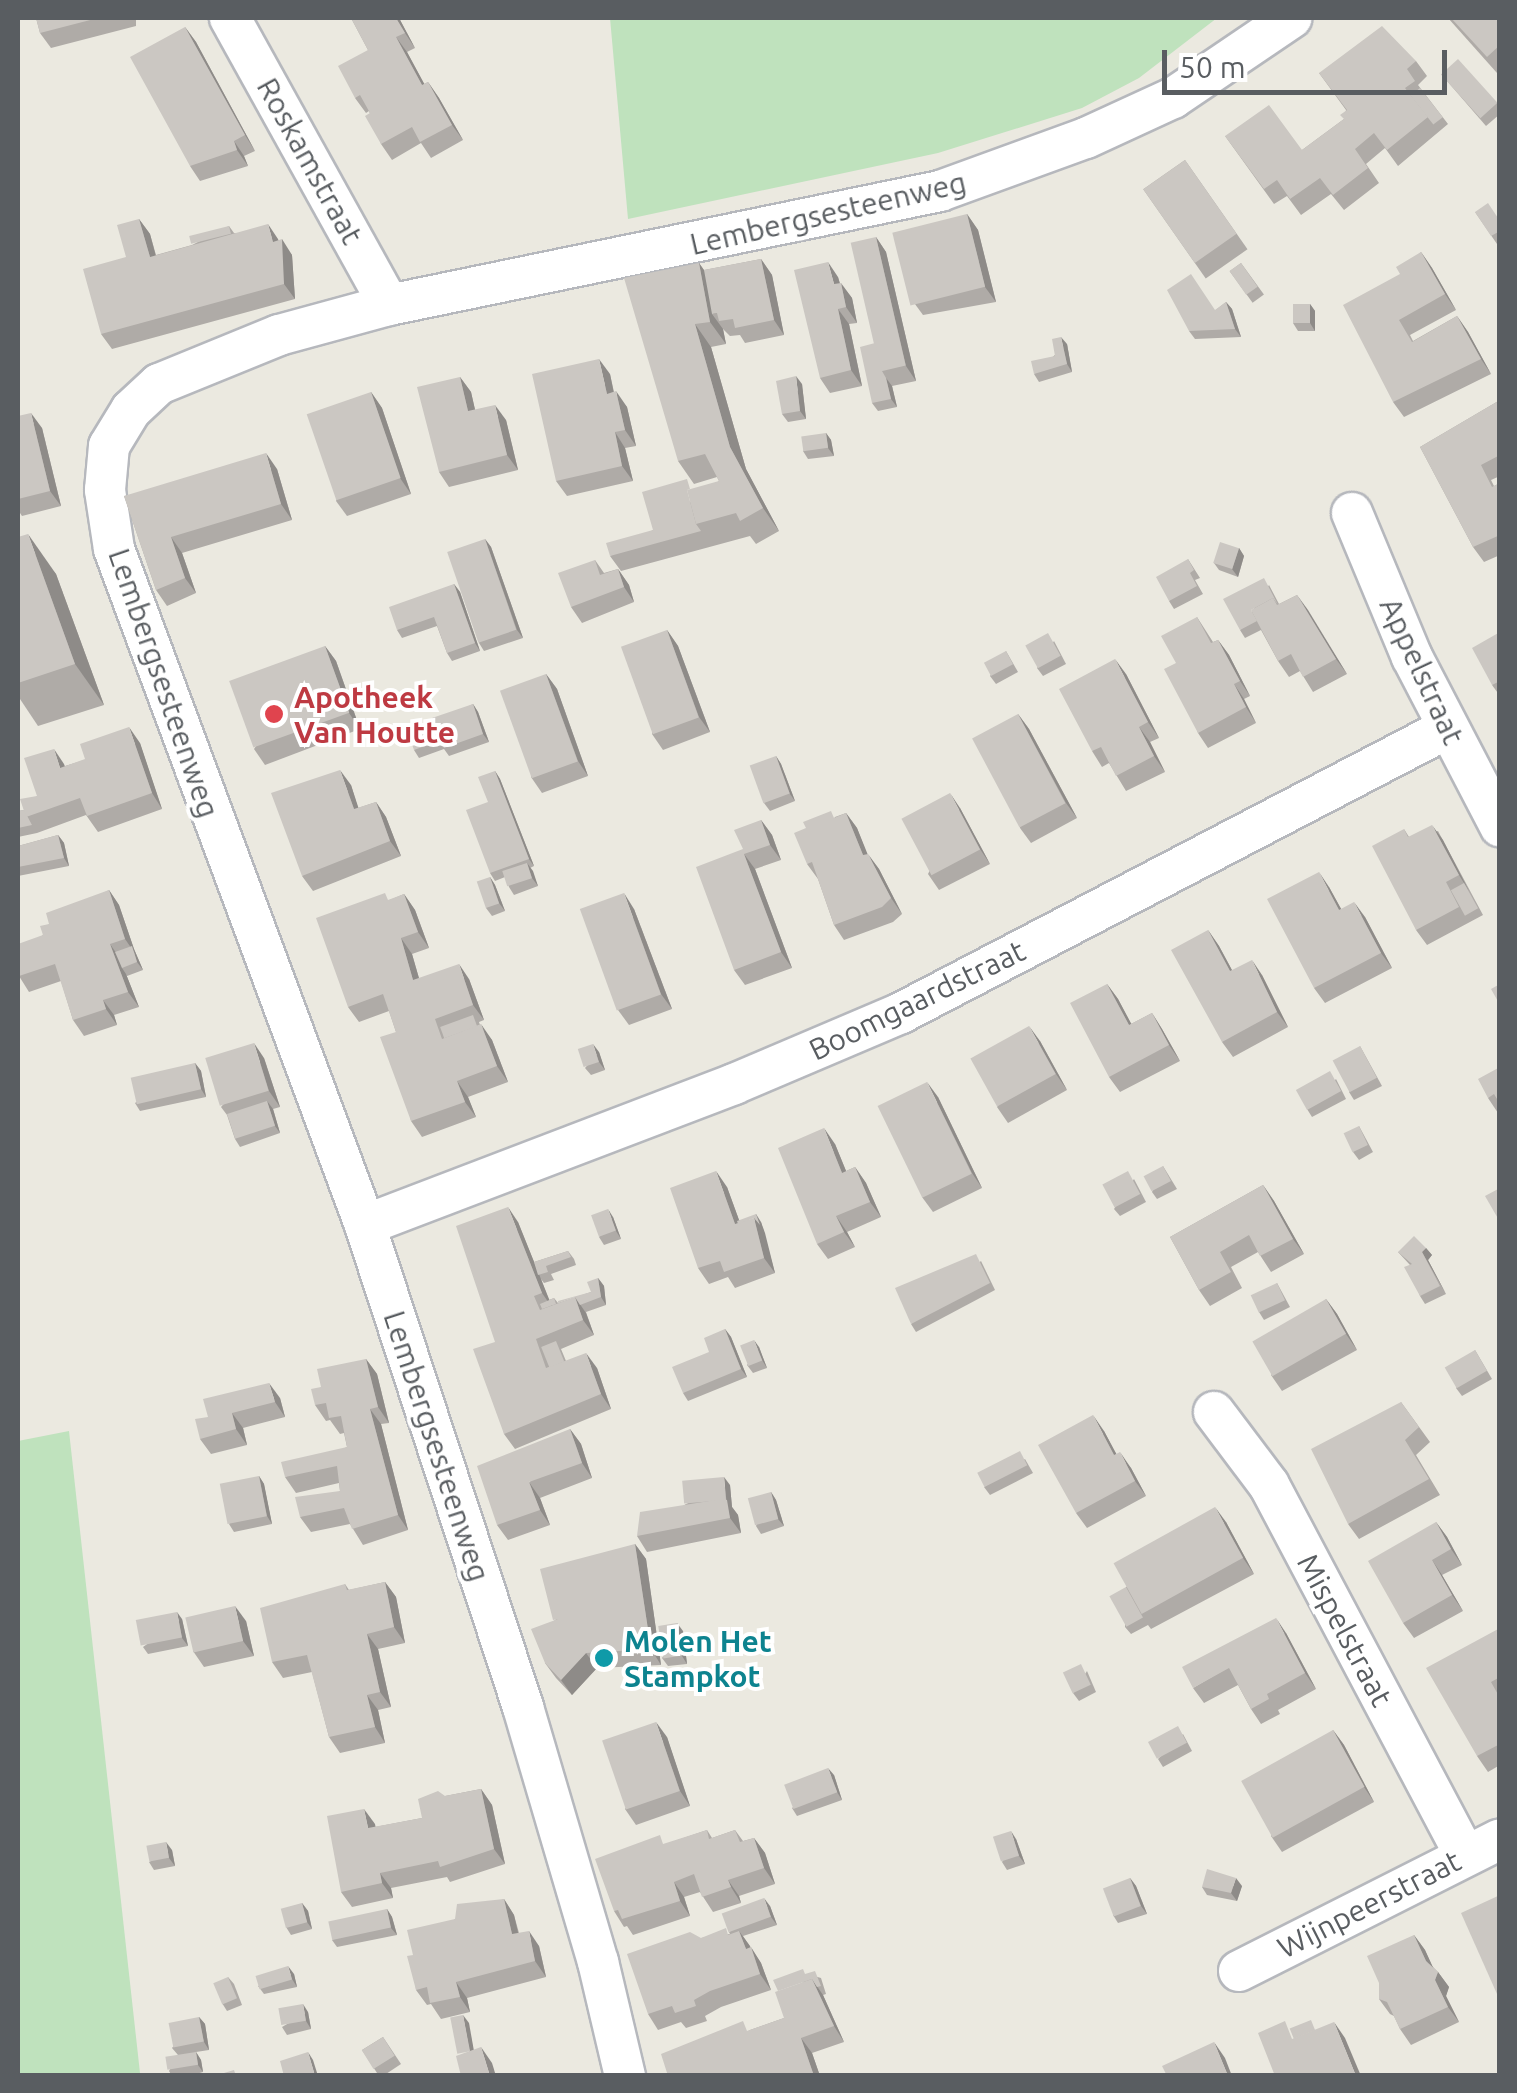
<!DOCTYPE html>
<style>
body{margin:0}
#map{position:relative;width:1517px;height:2093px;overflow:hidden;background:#ebe9e0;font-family:Ubuntu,sans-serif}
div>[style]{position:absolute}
.green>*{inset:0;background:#bfe2bd}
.roads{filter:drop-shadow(2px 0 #b6b8bd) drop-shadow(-2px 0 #b6b8bd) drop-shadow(0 2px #b6b8bd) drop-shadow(0 -2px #b6b8bd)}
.minor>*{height:40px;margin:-20px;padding:0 20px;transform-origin:20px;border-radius:20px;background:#fff}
.wall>*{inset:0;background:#afaba7;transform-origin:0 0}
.shaded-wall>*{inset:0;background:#8e8b88}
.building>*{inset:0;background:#cbc7c2;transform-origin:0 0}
.dots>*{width:28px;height:28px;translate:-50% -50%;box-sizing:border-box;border:5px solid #fff;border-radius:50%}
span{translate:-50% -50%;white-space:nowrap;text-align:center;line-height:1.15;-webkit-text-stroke:8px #fff;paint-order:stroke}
.street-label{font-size:30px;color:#595d61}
.health-label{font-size:30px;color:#be3a42;font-weight:700}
.left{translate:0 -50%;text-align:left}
.culture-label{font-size:30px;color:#0d838f;font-weight:700}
.frame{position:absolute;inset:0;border:20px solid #595d61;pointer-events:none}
.scale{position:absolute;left:1162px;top:50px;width:285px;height:45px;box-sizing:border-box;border:5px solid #595d61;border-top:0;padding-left:12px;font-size:30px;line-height:35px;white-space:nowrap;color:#595d61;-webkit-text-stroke:8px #fff;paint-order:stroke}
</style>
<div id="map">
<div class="green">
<i style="clip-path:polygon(610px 18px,1217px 18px,1139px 78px,1082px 108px,938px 153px,628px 219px)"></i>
<i style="clip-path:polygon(69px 1431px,140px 2073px,125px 2075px,18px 2075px,18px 1441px)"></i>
</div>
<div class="roads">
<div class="minor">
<i style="left:230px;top:18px;width:328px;rotate:61deg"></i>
<i style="left:1352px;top:513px;width:156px;rotate:67.4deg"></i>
<i style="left:1412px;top:657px;width:191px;rotate:62.5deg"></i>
<i style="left:365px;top:1225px;width:395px;rotate:-20.9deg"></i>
<i style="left:734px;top:1084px;width:181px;rotate:-23deg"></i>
<i style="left:901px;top:1013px;width:617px;rotate:-27.52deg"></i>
<i style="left:1214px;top:1412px;width:91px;rotate:53deg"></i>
<i style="left:1269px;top:1485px;width:419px;rotate:62.1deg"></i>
<i style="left:1239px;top:1971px;width:292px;rotate:-26.8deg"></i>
<i style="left:625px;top:2076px;width:117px;rotate:-103.3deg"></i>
<i style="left:598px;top:1962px;width:266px;rotate:-106.4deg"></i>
<i style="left:523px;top:1707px;width:507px;rotate:-108.15deg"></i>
<i style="left:365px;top:1225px;width:721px;rotate:-110.37deg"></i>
<i style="left:114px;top:549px;width:60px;rotate:-98.7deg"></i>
<i style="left:105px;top:490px;width:44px;rotate:-84.8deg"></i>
<i style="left:109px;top:446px;width:42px;rotate:-58.6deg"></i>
<i style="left:131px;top:410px;width:38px;rotate:-43deg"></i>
<i style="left:159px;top:384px;width:130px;rotate:-22.2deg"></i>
<i style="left:279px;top:335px;width:114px;rotate:-15.3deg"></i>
<i style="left:389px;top:305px;width:563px;rotate:-11.69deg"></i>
<i style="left:940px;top:191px;width:155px;rotate:-20deg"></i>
<i style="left:1086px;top:138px;width:96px;rotate:-24.7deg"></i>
<i style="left:1173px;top:98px;width:143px;rotate:-34.1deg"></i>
</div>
</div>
<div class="wall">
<i style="clip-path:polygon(36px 18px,136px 18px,136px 26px,51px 48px,40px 33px)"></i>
<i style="clip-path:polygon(351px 18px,399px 18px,415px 48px,407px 52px,424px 84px,428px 82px,439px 98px,463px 140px,431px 158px,421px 143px,392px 160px,381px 144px,369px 111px,366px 113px,355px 98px,368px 50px)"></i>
<i style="clip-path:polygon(1448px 18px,1500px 18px,1500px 71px,1497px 73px)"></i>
<i style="clip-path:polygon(185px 27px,196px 42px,255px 151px,244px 156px,248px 166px,200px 181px,190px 166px)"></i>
<i style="clip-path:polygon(1416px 61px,1427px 76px,1418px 85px,1448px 124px,1398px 166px,1385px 148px,1366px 164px,1379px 183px,1344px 210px,1331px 194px,1301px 215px,1287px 196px,1274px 204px,1225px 136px,1302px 150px,1344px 119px,1346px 110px,1319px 73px)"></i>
<i style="clip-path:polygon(1441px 74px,1497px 103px,1500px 106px,1500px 114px,1486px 126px)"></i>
<i style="left:1185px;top:160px;width:109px;height:51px;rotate:55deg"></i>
<i style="clip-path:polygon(1475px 212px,1500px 220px,1500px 242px,1497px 244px)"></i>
<i style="clip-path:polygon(967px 214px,978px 230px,996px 302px,923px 315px,912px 300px)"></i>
<i style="clip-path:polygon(139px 219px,150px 234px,156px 255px,192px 245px,229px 226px,234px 233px,279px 240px,292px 255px,295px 299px,112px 349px,101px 334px)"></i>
<i style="clip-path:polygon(876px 237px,886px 252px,916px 381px,892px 386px,897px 407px,878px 411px,872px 403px,875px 343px)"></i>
<i style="clip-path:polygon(1421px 252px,1432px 268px,1456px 310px,1410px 335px,1413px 341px,1457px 316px,1468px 332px,1491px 374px,1404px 417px,1393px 402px,1400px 274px)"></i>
<i style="clip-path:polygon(761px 259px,772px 275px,784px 335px,745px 343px,740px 335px,730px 336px,723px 329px,726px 344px,711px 347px,746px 469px,779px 531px,756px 544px,750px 536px,621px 571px,610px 556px,653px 530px,719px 481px,717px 477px,694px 484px,678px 461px,699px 263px,704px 270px)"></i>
<i style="left:1241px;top:263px;width:39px;height:14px;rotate:54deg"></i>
<i style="clip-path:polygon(838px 277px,840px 283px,852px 298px,857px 323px,849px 324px,862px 386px,830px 393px,820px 378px)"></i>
<i style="clip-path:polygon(1226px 302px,1232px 309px,1241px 337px,1195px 339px,1189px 331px)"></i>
<i style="clip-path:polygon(1310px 304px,1315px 311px,1315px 331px,1298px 331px,1293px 323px)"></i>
<i style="clip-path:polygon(1067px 344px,1072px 372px,1039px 382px,1034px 374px)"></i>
<i style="clip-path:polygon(610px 374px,614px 392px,627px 407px,636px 446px,625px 448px,633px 481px,567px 496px,556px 481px)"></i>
<i style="clip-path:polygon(460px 377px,471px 392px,475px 410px,506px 420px,518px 470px,449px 487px,439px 472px)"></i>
<i style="clip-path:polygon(802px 384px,806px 419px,788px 422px,782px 414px)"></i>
<i style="clip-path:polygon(371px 392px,382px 408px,411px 494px,347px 516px,336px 501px)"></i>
<i style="clip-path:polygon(1500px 400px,1500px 476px,1491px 480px,1494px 486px,1500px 483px,1500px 555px,1484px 562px,1473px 547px,1420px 447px)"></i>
<i style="clip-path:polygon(18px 416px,42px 428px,61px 506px,22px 516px,18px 510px)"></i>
<i style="clip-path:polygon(826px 433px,831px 440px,834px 456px,808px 459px,803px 451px)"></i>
<i style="clip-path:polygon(277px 469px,292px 520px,182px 553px,196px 593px,167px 606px,156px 590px,124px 496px)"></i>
<i style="clip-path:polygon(18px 537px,56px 574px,104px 705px,38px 726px,18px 696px)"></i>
<i style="clip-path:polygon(485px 539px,491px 547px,523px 638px,484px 651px,479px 643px)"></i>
<i style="clip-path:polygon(1239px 548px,1244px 556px,1238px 577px,1219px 570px,1214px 563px)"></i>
<i style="clip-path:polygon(1188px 559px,1200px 578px,1195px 580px,1203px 594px,1174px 609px,1169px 601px)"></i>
<i style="clip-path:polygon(595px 560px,604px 573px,618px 569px,629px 585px,634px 602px,582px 623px,571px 607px)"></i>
<i style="clip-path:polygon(454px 584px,460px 592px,480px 651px,452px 661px,447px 653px,437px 626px,402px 638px,397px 630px)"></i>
<i style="clip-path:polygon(1269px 585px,1279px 604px,1297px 595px,1347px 674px,1313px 692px,1300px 671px,1289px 677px,1278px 661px,1261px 630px,1245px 638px,1240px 630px)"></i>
<i style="clip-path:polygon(1197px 617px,1213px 642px,1218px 640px,1229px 655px,1250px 696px,1244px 699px,1256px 723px,1208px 748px,1198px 733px,1176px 663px)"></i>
<i style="clip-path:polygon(667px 630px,678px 646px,710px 732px,663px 750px,652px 734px)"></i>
<i style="clip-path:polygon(1500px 632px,1500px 696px,1492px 685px)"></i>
<i style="clip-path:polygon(1054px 641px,1066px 664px,1043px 676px,1037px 668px)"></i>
<i style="clip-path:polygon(325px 646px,336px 661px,360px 729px,265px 765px,254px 749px)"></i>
<i style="clip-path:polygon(1006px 651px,1018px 672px,996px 684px,990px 676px)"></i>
<i style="clip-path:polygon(546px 674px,557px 689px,588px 776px,542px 793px,531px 777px)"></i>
<i style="clip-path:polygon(1126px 674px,1159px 738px,1150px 742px,1165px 772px,1126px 791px,1109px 763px,1102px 767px,1092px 751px)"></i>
<i style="clip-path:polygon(473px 704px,478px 712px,489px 742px,449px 756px,444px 749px,419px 758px,414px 750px,435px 724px)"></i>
<i style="clip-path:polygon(1018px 714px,1029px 729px,1077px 818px,1031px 843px,1020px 828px)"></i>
<i style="clip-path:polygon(140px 743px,162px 809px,98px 832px,86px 815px,37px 833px,18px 837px,18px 811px,24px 810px,65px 766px)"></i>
<i style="clip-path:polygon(776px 756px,781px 764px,795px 801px,770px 811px,764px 803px)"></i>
<i style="clip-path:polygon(495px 771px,500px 779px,534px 866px,530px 868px,538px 886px,514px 895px,509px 887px,505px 877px,495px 881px,490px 873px,488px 802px)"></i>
<i style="clip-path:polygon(351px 785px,358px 808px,376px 802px,386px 817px,401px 856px,313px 891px,302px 876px)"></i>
<i style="clip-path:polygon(960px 808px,990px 864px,939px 890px,928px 874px)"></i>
<i style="clip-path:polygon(846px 813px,857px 828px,867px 854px,879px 869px,902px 914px,893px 922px,844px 940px,834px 925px,818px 879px,807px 864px,835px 817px)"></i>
<i style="clip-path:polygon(761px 820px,772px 835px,781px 860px,755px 869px,792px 968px,745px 985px,734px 970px,743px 849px)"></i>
<i style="clip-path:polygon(1404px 829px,1409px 837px,1438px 831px,1483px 915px,1427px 945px,1416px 930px)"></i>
<i style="clip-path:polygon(58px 835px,64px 843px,69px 866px,18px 876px,18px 846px)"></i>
<i style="clip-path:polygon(490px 877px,495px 885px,505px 911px,492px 916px,486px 908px)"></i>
<i style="clip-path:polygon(1329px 887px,1341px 909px,1365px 917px,1392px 968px,1325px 1003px,1314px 988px)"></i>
<i style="clip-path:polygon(109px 890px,119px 905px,134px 949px,143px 970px,127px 976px,126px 974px,139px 1007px,114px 1015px,117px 1025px,84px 1036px,73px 1020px,61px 981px,29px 992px,19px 976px,49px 924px)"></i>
<i style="clip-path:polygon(404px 894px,415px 910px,429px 948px,412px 954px,419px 978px,469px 979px,484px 1020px,479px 1022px,480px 1025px,492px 1040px,508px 1082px,468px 1097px,476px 1117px,422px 1137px,411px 1121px,396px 1032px,389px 1011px,359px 1022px,348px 1007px,390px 900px)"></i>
<i style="clip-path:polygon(634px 909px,672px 1009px,629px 1025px,618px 1010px)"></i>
<i style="clip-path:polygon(1208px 930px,1219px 946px,1232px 970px,1262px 975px,1288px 1027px,1233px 1057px,1222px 1042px)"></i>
<i style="clip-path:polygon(1107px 984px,1118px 999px,1131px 1024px,1152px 1013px,1162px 1029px,1180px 1061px,1120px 1092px,1109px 1077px)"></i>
<i style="clip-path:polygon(1040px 1041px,1067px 1090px,1008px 1123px,997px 1107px)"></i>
<i style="clip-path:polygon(1360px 1046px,1382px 1086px,1354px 1100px,1349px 1092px)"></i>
<i style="clip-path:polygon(599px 1052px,605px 1070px,591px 1075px,585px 1068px)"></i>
<i style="clip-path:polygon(264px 1058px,280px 1107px,273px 1109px,280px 1133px,240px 1147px,235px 1139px,227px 1115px,221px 1107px)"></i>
<i style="clip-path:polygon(195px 1063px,201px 1071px,206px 1097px,140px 1111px,135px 1103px)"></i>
<i style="clip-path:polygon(1500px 1067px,1500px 1113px,1498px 1113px,1488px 1098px)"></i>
<i style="clip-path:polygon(1336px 1079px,1346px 1099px,1312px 1117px,1307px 1109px)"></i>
<i style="clip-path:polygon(938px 1097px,982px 1188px,933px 1212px,922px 1197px)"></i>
<i style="clip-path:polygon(1359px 1126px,1373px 1152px,1359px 1160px,1353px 1152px)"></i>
<i style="clip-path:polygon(835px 1144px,846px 1171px,855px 1167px,866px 1183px,881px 1217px,847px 1232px,855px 1247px,828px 1259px,817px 1244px)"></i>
<i style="clip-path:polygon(1163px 1166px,1177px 1189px,1157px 1199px,1152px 1192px)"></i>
<i style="clip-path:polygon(1134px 1179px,1146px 1202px,1120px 1216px,1114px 1209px)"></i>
<i style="clip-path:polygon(1263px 1185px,1274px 1201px,1304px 1254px,1271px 1272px,1258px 1252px,1231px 1267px,1242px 1288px,1210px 1306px,1199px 1290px,1170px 1237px)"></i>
<i style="clip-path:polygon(727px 1187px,739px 1220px,761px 1222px,775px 1273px,735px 1288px,728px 1277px,709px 1284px,698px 1268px)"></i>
<i style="clip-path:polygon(613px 1217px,621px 1239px,604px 1245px,599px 1237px)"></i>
<i style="clip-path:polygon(518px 1222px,534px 1262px,568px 1251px,574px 1259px,576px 1265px,551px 1274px,554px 1280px,544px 1283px,541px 1279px,549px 1300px,554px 1298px,558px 1303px,591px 1292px,598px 1278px,604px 1286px,606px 1305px,586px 1312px,594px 1335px,561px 1349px,566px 1361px,597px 1368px,611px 1409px,515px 1449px,504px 1434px,495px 1342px)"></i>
<i style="clip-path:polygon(1426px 1248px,1432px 1255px,1428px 1260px,1446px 1294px,1425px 1304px,1420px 1296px,1410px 1265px,1398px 1252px)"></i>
<i style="clip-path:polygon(981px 1261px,995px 1290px,916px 1332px,911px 1324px)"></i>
<i style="clip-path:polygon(1277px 1283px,1290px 1307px,1264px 1320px,1259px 1312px)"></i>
<i style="clip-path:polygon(1326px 1299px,1337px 1314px,1357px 1350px,1282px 1391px,1271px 1375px)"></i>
<i style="clip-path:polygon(725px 1329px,731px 1337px,747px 1377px,688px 1401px,683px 1393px)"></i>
<i style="clip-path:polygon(759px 1347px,767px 1368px,753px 1373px,747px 1365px)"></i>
<i style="clip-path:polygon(1475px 1350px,1492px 1379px,1462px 1396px,1456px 1388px)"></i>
<i style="clip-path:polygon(366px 1359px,377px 1374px,389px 1423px,381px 1424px,408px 1530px,363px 1545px,350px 1524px,311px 1532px,300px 1517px,340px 1491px,339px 1483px,296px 1493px,285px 1477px,347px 1447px,344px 1433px,340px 1434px,330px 1420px,326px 1421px,315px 1405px,321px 1387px)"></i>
<i style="clip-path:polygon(280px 1398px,285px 1417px,243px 1428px,247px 1445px,211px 1454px,200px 1439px,208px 1417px)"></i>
<i style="clip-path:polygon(1401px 1402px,1430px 1442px,1416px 1455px,1440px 1495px,1359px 1539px,1348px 1524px)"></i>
<i style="clip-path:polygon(570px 1429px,581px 1444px,592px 1478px,540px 1498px,550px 1525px,508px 1540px,497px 1525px)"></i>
<i style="clip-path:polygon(1104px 1431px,1116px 1454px,1131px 1468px,1146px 1496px,1087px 1528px,1076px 1513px)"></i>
<i style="clip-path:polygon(1025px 1459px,1033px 1473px,990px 1495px,984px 1487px)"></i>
<i style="clip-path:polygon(259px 1476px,264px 1484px,272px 1524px,234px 1532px,229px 1524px)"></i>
<i style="clip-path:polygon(730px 1485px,732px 1507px,738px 1515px,741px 1533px,647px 1552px,637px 1536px,686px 1504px)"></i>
<i style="clip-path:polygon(771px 1492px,776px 1500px,784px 1526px,761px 1534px,756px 1526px)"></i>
<i style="clip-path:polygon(1226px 1522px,1254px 1574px,1151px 1629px,1148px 1625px,1131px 1634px,1125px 1627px,1126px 1587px)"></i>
<i style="clip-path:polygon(1436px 1522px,1447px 1537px,1462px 1565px,1442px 1575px,1463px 1611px,1414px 1638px,1403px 1623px)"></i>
<i style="clip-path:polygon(635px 1544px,646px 1559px,661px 1665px,597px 1668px,572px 1695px,556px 1678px,545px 1663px,554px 1621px)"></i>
<i style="clip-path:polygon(385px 1582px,396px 1597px,405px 1643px,378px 1649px,391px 1707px,378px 1710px,385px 1743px,340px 1753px,329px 1737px,312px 1672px,283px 1678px,272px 1662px,345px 1584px,349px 1590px)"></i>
<i style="clip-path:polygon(182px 1619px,188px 1646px,148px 1654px,143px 1647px)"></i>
<i style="clip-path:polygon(246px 1621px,254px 1656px,204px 1667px,193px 1651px)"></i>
<i style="clip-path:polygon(1500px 1628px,1500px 1765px,1488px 1772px,1477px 1756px)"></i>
<i style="clip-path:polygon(683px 1631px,687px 1664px,668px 1666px,662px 1658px)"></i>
<i style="clip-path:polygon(1286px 1633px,1316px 1689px,1278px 1710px,1280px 1714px,1261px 1724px,1251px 1709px,1238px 1685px,1204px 1703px,1193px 1688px)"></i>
<i style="clip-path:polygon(1087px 1671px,1096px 1692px,1079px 1701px,1073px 1693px)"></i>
<i style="clip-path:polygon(1333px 1730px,1344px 1745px,1374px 1802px,1282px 1852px,1271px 1836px)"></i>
<i style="clip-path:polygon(1183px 1734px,1192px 1751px,1163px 1767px,1158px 1759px)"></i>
<i style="clip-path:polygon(667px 1737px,690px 1806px,636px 1825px,625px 1809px)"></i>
<i style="clip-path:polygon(834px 1775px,842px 1800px,797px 1816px,792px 1808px)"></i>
<i style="clip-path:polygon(481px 1789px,492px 1805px,505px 1864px,450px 1882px,447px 1877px,391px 1888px,393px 1898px,352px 1907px,341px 1892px,375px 1824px,375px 1827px,422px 1818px,445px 1796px)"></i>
<i style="clip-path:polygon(707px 1830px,712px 1838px,735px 1830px,743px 1841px,754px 1838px,765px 1853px,775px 1884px,739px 1896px,741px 1903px,713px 1912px,700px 1892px,684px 1897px,690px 1916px,633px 1935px,627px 1926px,624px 1927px,614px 1911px,666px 1844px)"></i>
<i style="clip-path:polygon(1016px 1839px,1025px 1864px,1007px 1870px,1002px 1862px)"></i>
<i style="clip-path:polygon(172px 1850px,175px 1866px,154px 1870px,149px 1862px)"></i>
<i style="clip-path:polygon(1130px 1878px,1136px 1886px,1147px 1914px,1118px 1923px,1113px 1915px)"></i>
<i style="clip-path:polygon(1242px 1886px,1237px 1901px,1207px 1895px,1202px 1887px)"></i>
<i style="clip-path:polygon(504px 1899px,514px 1915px,519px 1933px,539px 1946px,546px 1977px,467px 1998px,470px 2012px,441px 2019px,431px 2004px,427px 2005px,416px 1990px,413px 1955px,455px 1919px)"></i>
<i style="clip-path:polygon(302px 1903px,308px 1911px,312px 1929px,291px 1935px,286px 1927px)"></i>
<i style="clip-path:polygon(770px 1906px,777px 1925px,743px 1936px,761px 1963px,771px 1990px,721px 2007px,705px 2016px,707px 2021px,686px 2028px,681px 2022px,658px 2030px,648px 2014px,701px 1938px,730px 1934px,729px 1932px)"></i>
<i style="clip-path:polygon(387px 1909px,392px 1917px,397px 1935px,337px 1947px,332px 1940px)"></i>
<i style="clip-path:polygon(1414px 1935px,1425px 1950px,1432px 1966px,1438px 1972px,1449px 1987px,1446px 1996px,1459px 2022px,1411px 2045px,1400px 2029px,1394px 2016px,1390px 2014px,1379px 1999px)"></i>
<i style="clip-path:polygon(294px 1974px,297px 1987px,264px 1994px,258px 1986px)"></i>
<i style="clip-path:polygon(807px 1974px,821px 1978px,826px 1994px,823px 1995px,844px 2042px,812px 2053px,820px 2076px,668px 2076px,750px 2030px,784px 2018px)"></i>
<i style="clip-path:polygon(228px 1977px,234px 1984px,242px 2005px,227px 2011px,222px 2003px)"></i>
<i style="clip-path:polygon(308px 2012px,311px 2029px,287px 2035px,282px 2027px)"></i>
<i style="clip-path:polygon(199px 2017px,205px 2024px,209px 2050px,196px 2052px,201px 2060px,203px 2072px,189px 2076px,172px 2076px,169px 2071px,178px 2055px,172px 2048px)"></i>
<i style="clip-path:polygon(383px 2037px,401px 2064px,383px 2076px,379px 2076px,362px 2050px)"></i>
</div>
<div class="shaded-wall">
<i style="clip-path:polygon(396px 18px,399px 18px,415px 48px,405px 33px)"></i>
<i style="clip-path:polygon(185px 27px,196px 42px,255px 151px,245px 135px)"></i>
<i style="clip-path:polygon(396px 37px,407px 52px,433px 100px,422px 85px)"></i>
<i style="clip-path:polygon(428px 82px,439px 98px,463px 140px,452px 125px)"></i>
<i style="clip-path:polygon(234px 141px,244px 156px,248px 166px,237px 150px)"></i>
<i style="clip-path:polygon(967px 214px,978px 230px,996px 302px,985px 287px)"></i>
<i style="clip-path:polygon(139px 219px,150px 234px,160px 272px,150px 257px)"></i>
<i style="clip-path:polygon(268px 224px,278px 239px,282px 254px,282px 239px,292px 255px,295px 299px,284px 284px)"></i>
<i style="clip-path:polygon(876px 237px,886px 252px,916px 381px,906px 366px)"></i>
<i style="clip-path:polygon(1421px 252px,1432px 268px,1456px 310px,1445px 294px)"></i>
<i style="clip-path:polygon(761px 259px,772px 275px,784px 335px,774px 320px)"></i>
<i style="clip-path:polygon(828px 262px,838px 277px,844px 300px,834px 284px)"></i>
<i style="clip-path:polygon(699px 263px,715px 286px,717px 313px,712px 314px,723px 329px,726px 344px,710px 322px)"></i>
<i style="clip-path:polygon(841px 283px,852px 298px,857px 323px,846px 307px)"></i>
<i style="clip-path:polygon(1226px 302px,1232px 309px,1241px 337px,1235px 329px)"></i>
<i style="clip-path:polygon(1310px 304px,1315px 311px,1315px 331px,1310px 323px)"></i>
<i style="clip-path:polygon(838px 309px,849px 324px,862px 386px,851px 370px)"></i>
<i style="clip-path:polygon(1457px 316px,1468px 332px,1491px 374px,1481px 359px)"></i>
<i style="clip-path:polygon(695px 324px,711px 347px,746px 469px,779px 531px,763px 508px,730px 447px)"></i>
<i style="clip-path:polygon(1061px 337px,1067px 344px,1072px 372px,1067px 364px)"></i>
<i style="clip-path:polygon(599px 359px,610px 374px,617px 409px,607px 394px)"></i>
<i style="clip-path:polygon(796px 376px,802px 384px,806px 419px,800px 411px)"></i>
<i style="clip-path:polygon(460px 377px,471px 392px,479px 427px,468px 411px)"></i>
<i style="clip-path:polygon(886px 378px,892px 386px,897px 407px,891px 399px)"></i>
<i style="clip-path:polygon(616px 391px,627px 407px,636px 446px,625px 430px)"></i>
<i style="clip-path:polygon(371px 392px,382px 408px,411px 494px,400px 478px)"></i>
<i style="clip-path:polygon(495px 405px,506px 420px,518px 470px,507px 455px)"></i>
<i style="clip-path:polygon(31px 413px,42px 428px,61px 506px,50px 491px)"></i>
<i style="clip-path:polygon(615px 432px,625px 448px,633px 481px,622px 466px)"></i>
<i style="clip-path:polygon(826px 433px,831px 440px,834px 456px,828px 448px)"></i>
<i style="clip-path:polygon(266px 453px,277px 469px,292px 520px,281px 504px)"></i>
<i style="clip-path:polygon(28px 534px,56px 574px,104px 705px,75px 664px)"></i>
<i style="clip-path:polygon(171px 537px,182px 553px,196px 593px,185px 578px)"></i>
<i style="clip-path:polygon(485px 539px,491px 547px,523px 638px,517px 630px)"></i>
<i style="clip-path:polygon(1239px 548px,1244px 556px,1238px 577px,1232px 569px)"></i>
<i style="clip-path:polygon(618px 569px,629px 585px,634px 602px,624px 587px)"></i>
<i style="clip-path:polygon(454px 584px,460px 592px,480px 651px,475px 643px)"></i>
<i style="clip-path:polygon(1297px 595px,1308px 610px,1347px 674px,1336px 659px)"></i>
<i style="clip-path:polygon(667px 630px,678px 646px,710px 732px,699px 717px)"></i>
<i style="clip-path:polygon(1218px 640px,1229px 655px,1250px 696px,1240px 681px)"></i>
<i style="clip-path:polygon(325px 646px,336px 661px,360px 729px,349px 713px)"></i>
<i style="clip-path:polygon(1115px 659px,1126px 674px,1159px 738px,1148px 722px)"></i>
<i style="clip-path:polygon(546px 674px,557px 689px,588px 776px,578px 761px)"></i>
<i style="clip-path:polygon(1234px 684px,1244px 699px,1256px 723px,1246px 707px)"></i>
<i style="clip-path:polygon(473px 704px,478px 712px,489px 742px,483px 734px)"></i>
<i style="clip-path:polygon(1018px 714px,1029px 729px,1077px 818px,1066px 803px)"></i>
<i style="clip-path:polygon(129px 727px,140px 743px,162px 809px,152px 793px)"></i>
<i style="clip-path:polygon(1139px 727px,1150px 742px,1165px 772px,1154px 756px)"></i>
<i style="clip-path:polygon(54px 749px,64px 764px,71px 783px,60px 768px)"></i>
<i style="clip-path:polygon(776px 756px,781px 764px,795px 801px,790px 794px)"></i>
<i style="clip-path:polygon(340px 770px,351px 785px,364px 825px,354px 809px)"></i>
<i style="clip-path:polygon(495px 771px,500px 779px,534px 866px,529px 859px)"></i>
<i style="clip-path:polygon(950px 793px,960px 808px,990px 864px,980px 849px)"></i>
<i style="clip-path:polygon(376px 802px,386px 817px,401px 856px,390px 841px)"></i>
<i style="clip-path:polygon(846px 813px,857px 828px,874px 870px,863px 855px)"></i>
<i style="clip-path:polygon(761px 820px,772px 835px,781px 860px,770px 845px)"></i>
<i style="clip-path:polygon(1432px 825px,1443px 840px,1469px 891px,1459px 875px)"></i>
<i style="clip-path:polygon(58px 835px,64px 843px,69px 866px,64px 858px)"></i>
<i style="clip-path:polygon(744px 854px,755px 869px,792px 968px,781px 952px)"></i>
<i style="clip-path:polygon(868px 854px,879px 869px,902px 914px,891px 898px)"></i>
<i style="clip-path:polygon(527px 863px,533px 871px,538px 886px,532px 878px)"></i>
<i style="clip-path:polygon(1319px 872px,1329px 887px,1350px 925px,1339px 910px)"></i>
<i style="clip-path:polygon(490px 877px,495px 885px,505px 911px,499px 903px)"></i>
<i style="clip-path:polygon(109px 890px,119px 905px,134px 949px,143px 970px,137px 962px,134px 952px,125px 939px)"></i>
<i style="clip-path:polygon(624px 893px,634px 909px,672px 1009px,661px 994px)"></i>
<i style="clip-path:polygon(404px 894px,415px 910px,429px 948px,418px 932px)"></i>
<i style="clip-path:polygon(1354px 902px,1365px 917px,1392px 968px,1381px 953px)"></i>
<i style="clip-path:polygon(1208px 930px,1219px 946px,1241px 987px,1230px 971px)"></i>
<i style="clip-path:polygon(401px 938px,412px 954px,424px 996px,413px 980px)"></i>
<i style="clip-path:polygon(110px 944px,121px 960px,122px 968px,126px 974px,139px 1007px,128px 992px)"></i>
<i style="clip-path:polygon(1252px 960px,1262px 975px,1288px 1027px,1277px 1012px)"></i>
<i style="clip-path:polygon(459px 964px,469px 979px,484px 1020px,473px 1005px)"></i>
<i style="clip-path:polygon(1107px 984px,1118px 999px,1140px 1040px,1129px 1025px)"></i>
<i style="clip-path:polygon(103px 1000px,114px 1015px,117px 1025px,106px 1009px)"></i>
<i style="clip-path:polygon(1152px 1013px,1162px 1029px,1180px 1061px,1169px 1045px)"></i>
<i style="clip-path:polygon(481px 1024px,492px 1040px,508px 1082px,497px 1066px)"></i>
<i style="clip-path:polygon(1029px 1026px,1040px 1041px,1067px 1090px,1056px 1074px)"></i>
<i style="clip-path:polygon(254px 1043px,264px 1058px,280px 1107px,269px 1091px)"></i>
<i style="clip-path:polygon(593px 1044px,599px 1052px,605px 1070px,599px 1062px)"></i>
<i style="clip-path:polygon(195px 1063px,201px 1071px,206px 1097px,201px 1089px)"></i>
<i style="clip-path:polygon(457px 1081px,468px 1097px,476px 1117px,465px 1102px)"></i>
<i style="clip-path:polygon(927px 1082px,938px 1097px,982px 1188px,972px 1173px)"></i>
<i style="clip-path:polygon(267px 1101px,273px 1109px,280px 1133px,275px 1126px)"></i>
<i style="clip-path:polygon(824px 1128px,835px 1144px,853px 1188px,842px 1173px)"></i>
<i style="clip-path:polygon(855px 1167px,866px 1183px,881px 1217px,870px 1202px)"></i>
<i style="clip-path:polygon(716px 1171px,727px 1187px,743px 1231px,735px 1224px)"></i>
<i style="clip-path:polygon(1263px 1185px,1274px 1201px,1304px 1254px,1293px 1239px)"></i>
<i style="clip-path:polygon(508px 1207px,518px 1222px,553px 1309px,542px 1293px)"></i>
<i style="clip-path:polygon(608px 1209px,613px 1217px,621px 1239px,616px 1231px)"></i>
<i style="clip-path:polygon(756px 1214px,761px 1222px,765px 1233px,775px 1273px,764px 1258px,754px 1218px)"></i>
<i style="clip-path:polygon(836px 1216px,847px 1232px,855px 1247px,844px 1232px)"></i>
<i style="clip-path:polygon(1426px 1248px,1432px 1255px,1428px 1260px,1446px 1294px,1422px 1252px)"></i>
<i style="clip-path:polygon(598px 1278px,604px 1286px,606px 1305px,601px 1297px)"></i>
<i style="clip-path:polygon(575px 1297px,586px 1313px,594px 1335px,583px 1320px)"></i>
<i style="clip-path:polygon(1326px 1299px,1337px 1314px,1357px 1350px,1346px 1334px)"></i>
<i style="clip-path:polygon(725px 1329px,731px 1337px,747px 1377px,741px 1369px)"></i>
<i style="clip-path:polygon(754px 1340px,759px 1347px,767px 1368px,762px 1360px)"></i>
<i style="clip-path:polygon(586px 1353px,597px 1368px,611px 1409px,601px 1394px)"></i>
<i style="clip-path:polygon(366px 1359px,377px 1374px,389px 1423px,378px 1407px)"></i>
<i style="clip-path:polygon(269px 1383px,280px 1398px,285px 1417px,275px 1402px)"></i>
<i style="clip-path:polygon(370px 1409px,381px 1424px,408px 1530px,398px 1515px)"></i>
<i style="clip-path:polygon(232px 1413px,243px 1428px,247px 1445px,236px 1429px)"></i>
<i style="clip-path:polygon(1093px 1415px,1104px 1431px,1125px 1470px,1114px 1455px)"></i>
<i style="clip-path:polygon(570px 1429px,581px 1444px,592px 1478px,582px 1463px)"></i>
<i style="clip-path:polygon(1120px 1452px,1131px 1468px,1146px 1496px,1135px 1481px)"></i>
<i style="clip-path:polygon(259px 1476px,264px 1484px,272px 1524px,267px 1516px)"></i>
<i style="clip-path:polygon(724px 1477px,730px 1485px,732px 1507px,738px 1515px,741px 1533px,730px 1518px,727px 1506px)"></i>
<i style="clip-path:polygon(529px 1482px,540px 1498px,550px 1525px,540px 1510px)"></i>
<i style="clip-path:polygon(771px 1492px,776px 1500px,784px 1526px,778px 1519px)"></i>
<i style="clip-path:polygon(1215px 1507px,1226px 1522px,1254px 1574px,1243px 1558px)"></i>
<i style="clip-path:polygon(1436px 1522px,1447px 1537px,1462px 1565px,1451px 1549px)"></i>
<i style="clip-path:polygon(635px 1544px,646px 1559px,661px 1665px,651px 1649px)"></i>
<i style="clip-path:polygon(1432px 1560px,1442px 1575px,1463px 1611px,1452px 1595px)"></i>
<i style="clip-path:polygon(385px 1582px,396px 1597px,405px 1643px,394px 1627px)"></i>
<i style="clip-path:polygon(235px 1606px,246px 1621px,254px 1656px,243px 1641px)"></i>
<i style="clip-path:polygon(177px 1612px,182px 1619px,188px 1646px,182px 1638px)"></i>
<i style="clip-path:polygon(1276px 1618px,1286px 1633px,1316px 1689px,1305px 1673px)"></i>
<i style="clip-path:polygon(677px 1623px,683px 1631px,687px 1664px,682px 1656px)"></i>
<i style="clip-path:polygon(367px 1634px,378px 1649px,391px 1707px,380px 1692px)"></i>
<i style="clip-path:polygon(586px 1653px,597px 1668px,572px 1695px,561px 1680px)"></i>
<i style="clip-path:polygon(367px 1695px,378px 1710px,385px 1743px,375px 1727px)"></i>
<i style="clip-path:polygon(656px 1722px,667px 1737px,690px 1806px,680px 1791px)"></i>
<i style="clip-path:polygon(1333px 1730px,1344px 1745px,1374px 1802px,1364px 1787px)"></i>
<i style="clip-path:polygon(828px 1768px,834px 1775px,842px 1800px,837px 1792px)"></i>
<i style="clip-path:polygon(481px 1789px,492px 1805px,505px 1864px,494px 1849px)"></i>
<i style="clip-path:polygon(364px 1809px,375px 1824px,379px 1844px,368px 1828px)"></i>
<i style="clip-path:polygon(1011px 1831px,1016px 1839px,1025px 1864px,1019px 1856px)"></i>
<i style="clip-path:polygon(754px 1838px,765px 1853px,775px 1884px,764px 1868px)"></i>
<i style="clip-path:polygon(166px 1842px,172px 1850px,175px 1866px,169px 1858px)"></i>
<i style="clip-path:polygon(380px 1873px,391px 1888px,393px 1898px,382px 1883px)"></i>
<i style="clip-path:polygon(1130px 1878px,1136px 1886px,1147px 1914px,1141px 1906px)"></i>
<i style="clip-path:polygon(1236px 1878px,1242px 1886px,1237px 1901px,1231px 1893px)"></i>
<i style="clip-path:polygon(728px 1880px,739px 1896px,741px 1903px,731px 1887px)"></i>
<i style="clip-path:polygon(674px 1882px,684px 1897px,690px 1916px,680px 1901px)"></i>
<i style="clip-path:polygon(764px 1898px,770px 1906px,777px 1925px,771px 1917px)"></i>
<i style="clip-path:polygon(504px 1899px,514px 1915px,522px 1950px,512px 1934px)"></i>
<i style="clip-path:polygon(302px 1903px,308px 1911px,312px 1929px,307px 1922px)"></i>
<i style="clip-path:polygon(387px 1909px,392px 1917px,397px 1935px,391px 1928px)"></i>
<i style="clip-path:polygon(529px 1931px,539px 1946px,546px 1977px,535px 1961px)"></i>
<i style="clip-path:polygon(739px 1931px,750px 1946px,756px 1964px,746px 1949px)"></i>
<i style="clip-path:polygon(1414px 1935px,1425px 1950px,1437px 1976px,1426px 1961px)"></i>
<i style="clip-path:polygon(751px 1947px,761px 1963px,771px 1990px,760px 1974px)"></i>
<i style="clip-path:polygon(288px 1966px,294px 1974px,297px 1987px,292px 1979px)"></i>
<i style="clip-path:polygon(1438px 1972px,1449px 1987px,1446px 1996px,1459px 2022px,1448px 2007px,1435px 1980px)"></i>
<i style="clip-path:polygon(812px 1979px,823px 1995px,844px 2042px,834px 2026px)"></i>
<i style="clip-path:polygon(456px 1982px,467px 1998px,470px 2012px,460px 1997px)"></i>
<i style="clip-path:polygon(303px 2004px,308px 2012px,311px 2029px,306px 2021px)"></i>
<i style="clip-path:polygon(463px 2015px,469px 2023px,477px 2068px,471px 2060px)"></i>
<i style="clip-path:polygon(199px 2017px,205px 2024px,209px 2050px,204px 2042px)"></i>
<i style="clip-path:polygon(1334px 2022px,1345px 2038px,1361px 2076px,1356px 2076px)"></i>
<i style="clip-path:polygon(801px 2038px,812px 2053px,820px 2076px,814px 2076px)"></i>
<i style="clip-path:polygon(1214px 2042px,1225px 2058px,1232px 2076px,1228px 2076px)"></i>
<i style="clip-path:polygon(481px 2047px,492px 2063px,496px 2076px,490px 2076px)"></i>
<i style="clip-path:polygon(196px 2052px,201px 2060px,203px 2072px,198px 2065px)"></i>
<i style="clip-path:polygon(308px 2052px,313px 2060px,318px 2076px,315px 2076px)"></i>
</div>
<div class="building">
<i style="clip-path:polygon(36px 18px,98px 18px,40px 33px)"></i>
<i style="clip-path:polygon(351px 18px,396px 18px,405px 33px,396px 37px,422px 85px,428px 82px,452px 125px,420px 142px,412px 127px,381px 144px,365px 116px,370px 113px,360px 95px,355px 98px,338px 66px,368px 50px)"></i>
<i style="clip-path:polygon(1451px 18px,1500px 18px,1500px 45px,1487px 57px)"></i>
<i style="clip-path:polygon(1382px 26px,1416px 61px,1407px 69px,1415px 81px,1405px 88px,1428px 117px,1387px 150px,1374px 133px,1355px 149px,1368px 168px,1333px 195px,1320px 178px,1290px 199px,1277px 180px,1264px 189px,1225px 136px,1269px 105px,1302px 150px,1344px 119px,1340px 115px,1347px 110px,1319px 73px)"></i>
<i style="clip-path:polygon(185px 27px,245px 135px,234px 141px,237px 150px,190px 166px,130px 57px)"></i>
<i style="left:1458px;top:59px;width:59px;height:23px;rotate:48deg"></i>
<i style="left:1420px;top:88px;width:37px;height:12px;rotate:52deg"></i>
<i style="left:1185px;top:160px;width:90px;height:51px;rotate:55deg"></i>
<i style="clip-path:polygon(1488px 203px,1500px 221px,1500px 231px,1491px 236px,1475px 212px)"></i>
<i style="left:967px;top:214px;width:75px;height:77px;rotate:76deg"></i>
<i style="clip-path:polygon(139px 219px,150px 257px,268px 224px,273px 242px,282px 239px,284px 284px,101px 334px,83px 269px,126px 257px,117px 225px)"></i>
<i style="left:229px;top:226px;width:8px;height:41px;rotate:76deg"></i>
<i style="left:876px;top:237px;width:132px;height:26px;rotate:77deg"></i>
<i style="clip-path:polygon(1421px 252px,1445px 294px,1399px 320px,1412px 342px,1457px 316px,1481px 359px,1393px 402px,1343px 305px,1400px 274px,1396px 267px)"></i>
<i style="clip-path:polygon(761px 259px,774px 320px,735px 328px,733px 319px,719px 321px,717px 313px,712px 314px,704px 270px)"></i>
<i style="clip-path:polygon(828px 262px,834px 284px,841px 283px,846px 307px,838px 309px,851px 370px,820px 378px,794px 270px)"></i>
<i style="clip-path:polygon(699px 263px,710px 322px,695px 324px,730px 447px,763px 508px,740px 521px,736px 513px,696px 524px,687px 490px,719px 481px,705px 454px,678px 461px,624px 278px)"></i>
<i style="left:1241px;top:263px;width:29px;height:14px;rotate:55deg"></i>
<i style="clip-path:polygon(1191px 274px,1215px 310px,1226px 302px,1235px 329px,1189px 331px,1167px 290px)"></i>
<i style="left:1293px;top:304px;width:17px;height:19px"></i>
<i style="clip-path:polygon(1061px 337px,1067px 364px,1034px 374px,1031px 361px,1055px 356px,1052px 339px)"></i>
<i style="clip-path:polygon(875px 343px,882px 371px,886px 378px,891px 399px,872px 403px,860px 347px)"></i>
<i style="clip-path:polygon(599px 359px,607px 394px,616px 391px,625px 430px,615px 432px,622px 466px,556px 481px,532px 374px)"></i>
<i style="clip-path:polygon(796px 376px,800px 411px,782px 414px,776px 381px)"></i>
<i style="clip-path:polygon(460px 377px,468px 411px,495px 405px,507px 455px,439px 472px,417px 387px)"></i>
<i style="left:371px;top:392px;width:91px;height:68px;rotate:71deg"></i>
<i style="clip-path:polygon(1500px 400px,1500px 455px,1481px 465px,1492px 487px,1500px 483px,1500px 535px,1473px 547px,1420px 447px)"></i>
<i style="clip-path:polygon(31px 413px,50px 491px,18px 499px,18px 416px)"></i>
<i style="left:826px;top:433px;width:15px;height:25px;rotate:82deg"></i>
<i style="clip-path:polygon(266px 453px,281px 504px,171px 537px,185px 578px,156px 590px,124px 496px)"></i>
<i style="clip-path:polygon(687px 479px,690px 489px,687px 490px,696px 524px,701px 531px,610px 556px,606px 543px,653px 530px,642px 492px)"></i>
<i style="clip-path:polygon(28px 534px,75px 664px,18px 683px,18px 537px)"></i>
<i style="left:485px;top:539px;width:96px;height:40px;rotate:71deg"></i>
<i style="left:1220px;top:542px;width:20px;height:22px;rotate:18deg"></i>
<i style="clip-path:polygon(1188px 559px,1194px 570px,1190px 573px,1197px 586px,1169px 601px,1156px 577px)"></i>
<i style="clip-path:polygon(595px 560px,600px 575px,618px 569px,624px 587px,571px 607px,558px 573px)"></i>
<i style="clip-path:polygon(1264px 578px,1278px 605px,1273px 598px,1251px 610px,1257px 621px,1240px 630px,1223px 599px)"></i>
<i style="clip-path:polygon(454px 584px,475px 643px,447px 653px,434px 617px,397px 630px,389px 607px)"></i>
<i style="clip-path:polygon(1297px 595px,1336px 659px,1303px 677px,1291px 654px,1278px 661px,1251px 610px,1273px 598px,1277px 605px)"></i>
<i style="clip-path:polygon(1197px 617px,1211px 643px,1218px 640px,1240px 681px,1234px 684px,1246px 707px,1198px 733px,1164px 669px,1176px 663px,1161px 636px)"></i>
<i style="left:667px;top:630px;width:93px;height:49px;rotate:70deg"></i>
<i style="clip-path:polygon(1500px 632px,1500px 681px,1492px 685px,1472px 648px)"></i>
<i style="left:1048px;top:633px;width:26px;height:26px;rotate:61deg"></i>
<i style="left:325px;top:646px;width:71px;height:102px;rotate:70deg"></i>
<i style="left:1006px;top:651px;width:15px;height:25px;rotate:62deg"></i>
<i style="clip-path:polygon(1115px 659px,1148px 722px,1139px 727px,1154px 756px,1116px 776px,1101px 747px,1092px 751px,1059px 689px)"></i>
<i style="left:546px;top:674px;width:93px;height:49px;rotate:70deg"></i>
<i style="clip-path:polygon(473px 704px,483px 734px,444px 748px,441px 740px,414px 750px,408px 733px,435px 724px,432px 718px)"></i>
<i style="left:1018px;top:714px;width:101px;height:52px;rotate:62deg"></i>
<i style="clip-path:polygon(129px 727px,152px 793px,87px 816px,80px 798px,26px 817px,20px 799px,37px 796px,24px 758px,54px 749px,60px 768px,85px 759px,80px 744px)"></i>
<i style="left:776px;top:756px;width:40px;height:28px;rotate:70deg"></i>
<i style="clip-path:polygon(340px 770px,354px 809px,376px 802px,390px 841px,302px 876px,271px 793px)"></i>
<i style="clip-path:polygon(495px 771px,529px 859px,490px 873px,466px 810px,488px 802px,478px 777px)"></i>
<i style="left:950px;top:793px;width:64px;height:55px;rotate:62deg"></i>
<i style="clip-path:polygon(24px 810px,32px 825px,18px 828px,18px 811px)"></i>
<i style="clip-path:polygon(831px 811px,834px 818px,846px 813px,863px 855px,868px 854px,891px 898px,882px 907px,834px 925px,812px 862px,807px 864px,794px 833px,806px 828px,803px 822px)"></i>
<i style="clip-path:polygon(761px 820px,770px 845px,744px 854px,781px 952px,734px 970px,696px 867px,743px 849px,734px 830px)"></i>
<i style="clip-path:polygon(1432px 825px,1459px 875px,1446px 882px,1459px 907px,1416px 930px,1372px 846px,1404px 829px,1408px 837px)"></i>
<i style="clip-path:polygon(58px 835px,64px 858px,18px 867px,18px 846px)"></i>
<i style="left:527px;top:863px;width:16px;height:26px;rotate:72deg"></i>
<i style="clip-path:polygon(1319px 872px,1339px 910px,1354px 902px,1381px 953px,1314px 988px,1267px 899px)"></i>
<i style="left:490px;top:877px;width:28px;height:14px;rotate:71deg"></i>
<i style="left:1464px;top:883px;width:29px;height:15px;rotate:61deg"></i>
<i style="clip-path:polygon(109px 890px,125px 939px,110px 944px,128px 992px,103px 1000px,106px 1009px,73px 1020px,55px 964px,19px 976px,18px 944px,43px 935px,40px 926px,49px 924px,46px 913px)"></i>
<i style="clip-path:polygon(385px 893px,388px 900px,404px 894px,418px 932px,401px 938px,413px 980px,459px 964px,473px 1005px,435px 1019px,442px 1039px,481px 1024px,497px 1066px,457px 1081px,465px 1102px,411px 1121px,380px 1037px,396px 1032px,383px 994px,348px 1007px,316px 918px)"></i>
<i style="left:624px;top:893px;width:108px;height:47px;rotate:70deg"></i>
<i style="clip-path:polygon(1208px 930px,1230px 971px,1252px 960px,1277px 1012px,1222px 1042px,1171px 950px)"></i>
<i style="clip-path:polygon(132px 946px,137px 962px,122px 968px,115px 952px)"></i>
<i style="clip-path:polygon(1107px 984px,1129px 1025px,1152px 1013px,1169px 1045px,1109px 1077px,1070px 1003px)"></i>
<i style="clip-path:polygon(1500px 984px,1500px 1005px,1491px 989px)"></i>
<i style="left:473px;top:1015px;width:12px;height:35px;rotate:70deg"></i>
<i style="left:1029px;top:1026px;width:55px;height:67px;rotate:61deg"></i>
<i style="left:254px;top:1043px;width:50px;height:51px;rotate:73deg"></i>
<i style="left:593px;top:1044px;width:19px;height:16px;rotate:72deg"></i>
<i style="left:1360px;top:1046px;width:36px;height:31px;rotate:62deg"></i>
<i style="left:195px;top:1063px;width:27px;height:66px;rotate:77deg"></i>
<i style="clip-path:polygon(1500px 1067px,1500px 1104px,1494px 1094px,1488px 1098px,1478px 1079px)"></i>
<i style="left:1330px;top:1071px;width:23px;height:39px;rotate:61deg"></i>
<i style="left:927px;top:1082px;width:102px;height:55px;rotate:64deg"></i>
<i style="left:267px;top:1101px;width:26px;height:42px;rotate:72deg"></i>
<i style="left:1359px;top:1126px;width:21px;height:17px;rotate:65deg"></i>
<i style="clip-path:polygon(824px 1128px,842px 1173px,855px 1167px,870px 1202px,836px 1216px,844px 1232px,817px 1244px,778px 1148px)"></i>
<i style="left:1163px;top:1166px;width:17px;height:22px;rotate:62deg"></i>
<i style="clip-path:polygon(716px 1171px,735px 1224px,754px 1218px,764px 1258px,724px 1272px,720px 1261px,698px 1268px,670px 1188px)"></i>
<i style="left:1128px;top:1171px;width:26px;height:29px;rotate:62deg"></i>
<i style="clip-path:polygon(1263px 1185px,1293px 1239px,1260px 1256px,1249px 1235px,1220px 1252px,1231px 1272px,1199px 1290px,1170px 1237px)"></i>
<i style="clip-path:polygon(1500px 1188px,1500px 1222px,1485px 1196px)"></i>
<i style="clip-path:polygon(508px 1207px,542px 1293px,534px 1296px,540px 1310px,575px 1297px,583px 1320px,536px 1339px,546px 1368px,586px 1353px,601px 1394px,504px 1434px,473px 1349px,495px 1342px,456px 1226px)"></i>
<i style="left:608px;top:1209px;width:23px;height:18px;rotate:70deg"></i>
<i style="clip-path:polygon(756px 1214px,760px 1225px,754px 1218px,738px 1224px,737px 1221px)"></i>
<i style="clip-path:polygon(1414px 1236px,1426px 1248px,1422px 1252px,1440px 1286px,1420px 1296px,1404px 1267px,1412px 1264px,1398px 1252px)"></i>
<i style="clip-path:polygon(568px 1251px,571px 1257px,546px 1266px,548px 1272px,538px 1275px,534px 1262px)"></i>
<i style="clip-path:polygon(976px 1254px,990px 1283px,911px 1324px,895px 1288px)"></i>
<i style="clip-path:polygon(598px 1278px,601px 1297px,580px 1305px,575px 1297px,558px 1303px,558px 1301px,591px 1292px,587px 1282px)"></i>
<i style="left:1277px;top:1283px;width:19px;height:29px;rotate:65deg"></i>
<i style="clip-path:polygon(554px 1298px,556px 1304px,542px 1309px,540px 1304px)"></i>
<i style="left:1326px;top:1299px;width:40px;height:85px;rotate:60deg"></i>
<i style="clip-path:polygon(725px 1329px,741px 1369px,683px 1393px,672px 1367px,709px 1352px,704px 1338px)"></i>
<i style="left:754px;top:1340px;width:22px;height:15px;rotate:68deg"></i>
<i style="left:556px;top:1341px;width:22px;height:16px;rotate:68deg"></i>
<i style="left:1475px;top:1350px;width:24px;height:35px;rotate:60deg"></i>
<i style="clip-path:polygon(366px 1359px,378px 1407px,370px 1409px,398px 1515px,352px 1529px,344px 1508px,300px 1517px,295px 1497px,340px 1491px,337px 1466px,285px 1477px,281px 1462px,347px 1447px,341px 1416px,329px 1418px,326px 1403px,315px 1405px,311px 1389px,321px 1387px,317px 1369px)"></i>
<i style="clip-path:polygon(269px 1383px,275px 1402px,232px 1413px,236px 1429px,200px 1439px,195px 1419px,208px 1417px,203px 1399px)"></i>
<i style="clip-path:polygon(1401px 1402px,1419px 1427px,1405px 1440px,1429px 1479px,1348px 1524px,1311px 1449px)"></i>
<i style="clip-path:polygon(1093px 1415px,1114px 1455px,1120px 1452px,1135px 1481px,1076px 1513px,1038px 1445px)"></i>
<i style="clip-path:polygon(570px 1429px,582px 1463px,529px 1482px,540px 1510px,497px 1525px,477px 1466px)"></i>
<i style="left:1020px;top:1451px;width:16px;height:48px;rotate:63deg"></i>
<i style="left:259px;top:1476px;width:41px;height:40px;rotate:79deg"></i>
<i style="left:724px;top:1477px;width:23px;height:42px;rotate:85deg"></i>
<i style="left:771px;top:1492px;width:28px;height:24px;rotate:75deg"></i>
<i style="clip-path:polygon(722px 1499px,727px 1500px,730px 1518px,637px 1536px,640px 1512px)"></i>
<i style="left:1215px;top:1507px;width:58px;height:116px;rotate:61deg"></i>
<i style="clip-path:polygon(1436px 1522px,1451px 1549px,1432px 1560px,1452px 1595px,1403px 1623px,1368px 1561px)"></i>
<i style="clip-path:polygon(635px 1544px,651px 1649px,586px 1653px,561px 1680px,545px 1663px,531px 1629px,558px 1619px,553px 1620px,540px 1569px)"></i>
<i style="clip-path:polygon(385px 1582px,394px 1627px,367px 1634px,380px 1692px,367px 1695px,375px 1727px,329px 1737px,307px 1655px,272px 1662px,260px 1608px,345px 1584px,347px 1590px)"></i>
<i style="left:1126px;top:1587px;width:35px;height:19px;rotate:61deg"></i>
<i style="left:235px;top:1606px;width:36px;height:51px;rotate:77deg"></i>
<i style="left:177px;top:1612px;width:26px;height:42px;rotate:79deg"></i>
<i style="clip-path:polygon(1276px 1618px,1305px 1673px,1267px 1694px,1269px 1699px,1251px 1709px,1229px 1668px,1193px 1688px,1182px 1667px)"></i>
<i style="left:677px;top:1623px;width:33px;height:19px;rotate:81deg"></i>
<i style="clip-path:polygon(1500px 1628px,1500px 1677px,1491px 1682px,1500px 1698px,1500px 1744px,1477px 1756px,1426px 1668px)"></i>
<i style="left:1081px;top:1664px;width:23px;height:20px;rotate:65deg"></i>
<i style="left:656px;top:1722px;width:73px;height:57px;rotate:71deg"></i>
<i style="left:1178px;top:1726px;width:19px;height:34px;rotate:62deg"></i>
<i style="left:1333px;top:1730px;width:65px;height:105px;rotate:61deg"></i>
<i style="left:828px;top:1768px;width:26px;height:47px;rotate:69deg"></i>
<i style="clip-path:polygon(481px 1789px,494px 1849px,440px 1867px,438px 1861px,380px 1873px,382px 1883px,341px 1892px,327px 1816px,364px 1809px,368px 1828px,422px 1818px,418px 1799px,438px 1791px,445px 1796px)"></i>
<i style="clip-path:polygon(707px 1830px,709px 1839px,735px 1830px,740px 1842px,754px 1838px,764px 1868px,728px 1880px,731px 1887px,702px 1897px,694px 1874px,674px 1882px,680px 1901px,622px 1919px,618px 1910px,614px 1911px,595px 1859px,660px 1835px,663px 1844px)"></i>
<i style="left:1011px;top:1831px;width:26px;height:19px;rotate:72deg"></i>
<i style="left:166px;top:1842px;width:16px;height:20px;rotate:79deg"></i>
<i style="clip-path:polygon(1207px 1869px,1236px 1878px,1231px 1893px,1202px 1887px)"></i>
<i style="left:1130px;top:1878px;width:30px;height:29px;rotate:69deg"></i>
<i style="clip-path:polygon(1500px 1895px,1500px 1994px,1497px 1994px,1461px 1913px)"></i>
<i style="left:764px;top:1898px;width:20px;height:45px;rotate:70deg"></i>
<i style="clip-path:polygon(504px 1899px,512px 1934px,529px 1931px,535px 1961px,456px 1982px,460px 1997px,430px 2003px,427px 1987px,416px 1990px,407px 1956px,413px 1955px,407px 1930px,455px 1919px,457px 1904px)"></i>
<i style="left:302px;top:1903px;width:20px;height:22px;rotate:75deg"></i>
<i style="left:387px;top:1909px;width:19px;height:60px;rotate:78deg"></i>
<i style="clip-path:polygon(726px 1928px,728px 1935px,739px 1931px,746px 1949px,751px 1947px,760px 1974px,710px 1991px,694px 2000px,696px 2006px,675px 2013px,672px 2006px,648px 2014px,627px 1954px,690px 1932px,701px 1938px)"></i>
<i style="clip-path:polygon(1414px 1935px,1426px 1961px,1438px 1972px,1435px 1980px,1448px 2007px,1400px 2029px,1387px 2002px,1379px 1999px,1379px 1983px,1367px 1956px)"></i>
<i style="left:288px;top:1966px;width:14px;height:34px;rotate:73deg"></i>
<i style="clip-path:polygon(803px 1969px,805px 1974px,815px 1971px,821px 1986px,817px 1987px,812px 1979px,778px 1991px,773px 1980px)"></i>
<i style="left:228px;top:1977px;width:23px;height:16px;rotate:67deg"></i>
<i style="clip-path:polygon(812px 1979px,834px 2026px,801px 2038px,814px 2076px,668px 2076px,661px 2054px,743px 2021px,747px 2031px,784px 2018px,775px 1992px)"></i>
<i style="left:303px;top:2004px;width:17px;height:25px;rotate:80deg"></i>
<i style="left:463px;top:2015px;width:37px;height:13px;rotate:79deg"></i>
<i style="left:199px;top:2017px;width:25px;height:31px;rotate:79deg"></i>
<i style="left:1311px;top:2020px;width:11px;height:23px;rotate:68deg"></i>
<i style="clip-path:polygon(1285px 2021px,1292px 2039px,1334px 2022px,1356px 2076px,1275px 2076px,1258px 2033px)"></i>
<i style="left:383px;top:2037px;width:22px;height:25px;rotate:58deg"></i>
<i style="clip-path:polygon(1214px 2042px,1228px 2076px,1167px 2076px,1162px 2066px)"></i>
<i style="clip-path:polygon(481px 2047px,490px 2076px,461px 2076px,456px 2056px)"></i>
<i style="left:196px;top:2052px;width:13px;height:31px;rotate:81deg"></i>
<i style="clip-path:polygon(308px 2052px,315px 2076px,284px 2076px,280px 2061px)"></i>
<i style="clip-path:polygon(234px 2070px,236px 2076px,214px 2076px)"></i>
</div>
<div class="dots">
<i style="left:274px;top:714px;background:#e0444e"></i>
<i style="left:604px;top:1658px;background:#0f9aa8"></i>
</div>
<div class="street-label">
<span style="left:310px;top:161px;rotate:61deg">Roskamstraat</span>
<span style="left:828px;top:213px;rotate:-13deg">Lembergsesteenweg</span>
<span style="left:1422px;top:671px;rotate:65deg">Appelstraat</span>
<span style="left:164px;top:683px;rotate:71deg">Lembergsesteenweg</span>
<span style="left:917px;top:1000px;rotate:-26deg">Boomgaardstraat</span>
<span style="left:437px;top:1446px;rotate:72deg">Lembergsesteenweg</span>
<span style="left:1345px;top:1630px;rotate:62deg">Mispelstraat</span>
<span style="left:1369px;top:1904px;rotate:-27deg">Wijnpeerstraat</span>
</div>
<div class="health-label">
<span class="left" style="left:294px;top:714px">Apotheek<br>Van Houtte</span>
</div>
<div class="culture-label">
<span class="left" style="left:624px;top:1658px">Molen Het<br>Stampkot</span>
</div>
<div class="frame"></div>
<div class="scale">50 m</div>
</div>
